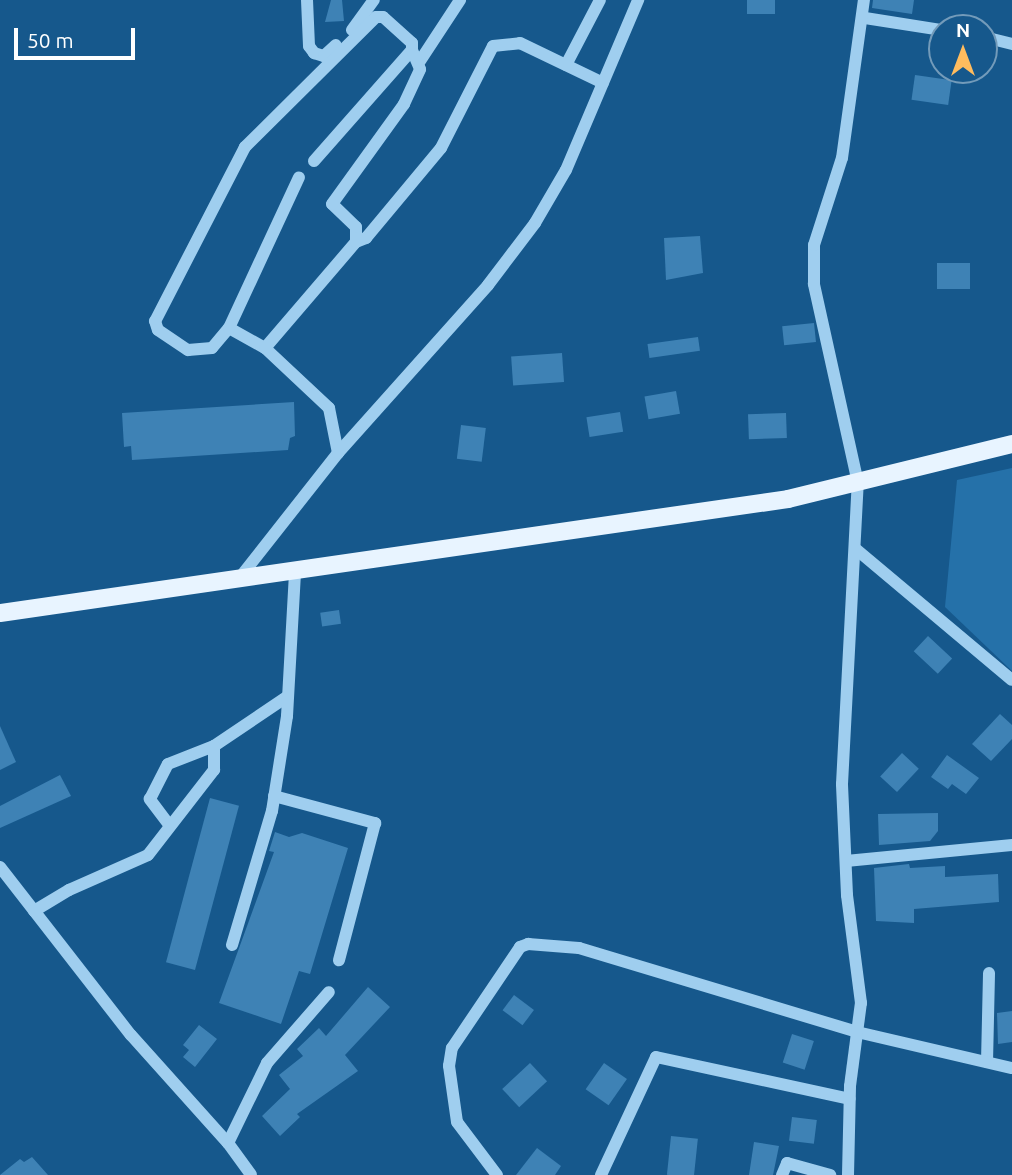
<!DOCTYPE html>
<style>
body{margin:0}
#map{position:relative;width:1012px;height:1175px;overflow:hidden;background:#16588c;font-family:Ubuntu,sans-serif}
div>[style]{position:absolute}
.green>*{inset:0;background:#2571a9}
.building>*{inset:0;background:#3e82b5;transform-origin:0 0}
.minor>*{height:12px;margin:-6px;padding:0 6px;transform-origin:6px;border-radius:6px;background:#9fceef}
.major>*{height:18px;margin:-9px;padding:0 9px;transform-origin:9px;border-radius:9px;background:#e8f4ff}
span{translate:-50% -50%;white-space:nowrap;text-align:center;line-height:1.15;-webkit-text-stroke:5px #16588c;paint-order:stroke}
.north{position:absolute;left:928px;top:14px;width:70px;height:70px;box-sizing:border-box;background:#16588c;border:2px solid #739bba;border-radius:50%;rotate:0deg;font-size:19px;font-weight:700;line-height:28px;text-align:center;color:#fff}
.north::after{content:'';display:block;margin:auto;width:24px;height:32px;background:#ffbc5e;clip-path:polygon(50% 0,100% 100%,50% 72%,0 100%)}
.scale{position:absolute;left:14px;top:28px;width:121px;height:32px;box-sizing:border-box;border:4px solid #fff;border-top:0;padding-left:9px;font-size:21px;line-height:24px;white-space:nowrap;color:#fff;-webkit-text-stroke:5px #16588c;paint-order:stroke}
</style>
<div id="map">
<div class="green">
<i style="clip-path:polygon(1012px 468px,1012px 671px,945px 607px,957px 480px)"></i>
</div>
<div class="building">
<i style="clip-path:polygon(331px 0,342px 0,344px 21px,325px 22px)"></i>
<i style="left:747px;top:0;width:28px;height:14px"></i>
<i style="clip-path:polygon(873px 0,914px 0,912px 14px,872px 8px)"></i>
<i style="left:915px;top:75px;width:37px;height:25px;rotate:8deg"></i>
<i style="clip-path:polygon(700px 236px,703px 273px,666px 280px,664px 238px)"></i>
<i style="left:937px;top:263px;width:33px;height:26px"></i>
<i style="left:814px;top:323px;width:19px;height:32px;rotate:84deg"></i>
<i style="left:698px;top:337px;width:14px;height:51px;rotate:82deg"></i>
<i style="left:562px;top:353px;width:29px;height:51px;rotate:86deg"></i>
<i style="left:676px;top:391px;width:23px;height:32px;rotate:80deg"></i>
<i style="clip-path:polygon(294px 402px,295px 436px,290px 438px,288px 450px,132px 460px,131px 446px,124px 447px,122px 413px)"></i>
<i style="left:620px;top:412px;width:20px;height:34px;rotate:81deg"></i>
<i style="left:786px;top:413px;width:25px;height:38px;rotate:88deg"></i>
<i style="left:461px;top:425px;width:25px;height:34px;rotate:7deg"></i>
<i style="left:339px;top:610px;width:14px;height:19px;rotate:82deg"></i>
<i style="left:928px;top:636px;width:33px;height:21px;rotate:43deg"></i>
<i style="clip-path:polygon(1000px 714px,1012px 725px,1012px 739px,991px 761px,972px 744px)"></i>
<i style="clip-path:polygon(0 726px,16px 762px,0 770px)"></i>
<i style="left:902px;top:753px;width:23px;height:32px;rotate:43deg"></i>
<i style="clip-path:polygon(947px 755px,979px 778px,966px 794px,952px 784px,948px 789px,931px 777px)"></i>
<i style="clip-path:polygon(60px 775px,71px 796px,0 828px,0 806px)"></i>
<i style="left:210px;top:798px;width:30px;height:170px;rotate:15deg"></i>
<i style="clip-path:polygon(938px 813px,938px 831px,930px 841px,879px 845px,878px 814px)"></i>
<i style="clip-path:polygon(275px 832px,289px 837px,302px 833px,348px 848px,310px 974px,299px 971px,281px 1024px,219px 1003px,274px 852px,269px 851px)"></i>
<i style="clip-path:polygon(909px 864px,910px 868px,945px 866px,945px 877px,998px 874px,999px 902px,914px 909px,914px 923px,876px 921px,874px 868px)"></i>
<i style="clip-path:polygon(368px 987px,390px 1007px,345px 1055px,358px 1071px,297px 1114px,300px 1117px,280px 1136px,262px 1116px,290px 1089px,279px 1075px,303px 1056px,297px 1049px,319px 1028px,326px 1036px)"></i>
<i style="left:514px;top:995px;width:25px;height:19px;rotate:37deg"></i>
<i style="clip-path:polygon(1012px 1011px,1012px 1042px,998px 1044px,997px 1013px)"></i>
<i style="clip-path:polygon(199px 1025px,217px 1039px,195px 1067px,183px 1057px,189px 1050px,183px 1045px)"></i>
<i style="left:792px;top:1034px;width:23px;height:30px;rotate:18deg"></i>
<i style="left:530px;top:1063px;width:25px;height:38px;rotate:47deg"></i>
<i style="left:604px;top:1063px;width:28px;height:32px;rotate:35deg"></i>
<i style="left:792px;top:1117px;width:25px;height:24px;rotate:7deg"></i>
<i style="left:671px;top:1136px;width:27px;height:39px;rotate:6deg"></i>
<i style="clip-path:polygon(754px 1142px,779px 1146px,773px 1175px,749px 1175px)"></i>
<i style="clip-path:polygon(537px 1148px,561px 1166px,555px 1175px,516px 1175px)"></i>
<i style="clip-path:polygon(32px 1157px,48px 1175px,0 1175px,20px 1159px,24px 1162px)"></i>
</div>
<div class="minor">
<i style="left:307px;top:0;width:46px;rotate:87.5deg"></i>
<i style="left:309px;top:46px;width:9px;rotate:54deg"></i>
<i style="left:314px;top:53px;width:10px;rotate:17deg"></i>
<i style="left:324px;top:56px;width:16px;rotate:-43deg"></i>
<i style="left:865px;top:18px;width:78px;rotate:8.9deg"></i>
<i style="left:352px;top:30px;width:37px;rotate:-54deg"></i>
<i style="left:984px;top:37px;width:29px;rotate:14deg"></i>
<i style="left:420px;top:61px;width:73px;rotate:-56.7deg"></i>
<i style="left:566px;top:65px;width:73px;rotate:-62.4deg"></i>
<i style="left:314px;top:161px;width:148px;rotate:-48.6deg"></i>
<i style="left:412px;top:50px;width:7px;rotate:-90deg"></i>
<i style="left:412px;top:43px;width:39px;rotate:-138deg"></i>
<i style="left:383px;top:17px;width:7px;rotate:180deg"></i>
<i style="left:376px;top:17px;width:185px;rotate:135.2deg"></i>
<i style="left:245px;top:147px;width:196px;rotate:117.3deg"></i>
<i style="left:155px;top:321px;width:9px;rotate:72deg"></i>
<i style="left:158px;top:330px;width:36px;rotate:34deg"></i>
<i style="left:188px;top:350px;width:24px;rotate:-5deg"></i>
<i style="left:212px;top:348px;width:26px;rotate:-50deg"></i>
<i style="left:229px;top:328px;width:41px;rotate:29.1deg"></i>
<i style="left:265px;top:348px;width:88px;rotate:43.2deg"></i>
<i style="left:329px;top:408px;width:46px;rotate:78.7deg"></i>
<i style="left:356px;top:242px;width:11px;rotate:-22deg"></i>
<i style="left:366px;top:238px;width:117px;rotate:-50.2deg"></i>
<i style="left:441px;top:148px;width:114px;rotate:-63deg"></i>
<i style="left:493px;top:46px;width:27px;rotate:-6deg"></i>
<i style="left:520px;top:43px;width:92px;rotate:25.7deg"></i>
<i style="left:229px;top:328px;width:166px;rotate:-65.1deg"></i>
<i style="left:265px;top:348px;width:140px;rotate:-49.4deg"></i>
<i style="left:356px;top:242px;width:15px;rotate:-90deg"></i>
<i style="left:356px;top:227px;width:33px;rotate:-136deg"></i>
<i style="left:332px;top:204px;width:123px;rotate:-54.2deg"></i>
<i style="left:404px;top:104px;width:38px;rotate:-65deg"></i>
<i style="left:420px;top:69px;width:21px;rotate:-113deg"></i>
<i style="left:857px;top:550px;width:202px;rotate:40deg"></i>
<i style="left:238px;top:580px;width:162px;rotate:-51.8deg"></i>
<i style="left:338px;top:453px;width:225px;rotate:-48.2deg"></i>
<i style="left:488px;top:285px;width:78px;rotate:-52.8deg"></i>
<i style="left:535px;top:223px;width:61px;rotate:-59.7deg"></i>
<i style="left:566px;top:170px;width:185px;rotate:-67deg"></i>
<i style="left:274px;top:796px;width:105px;rotate:15deg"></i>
<i style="left:375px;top:823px;width:142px;rotate:104.7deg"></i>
<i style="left:170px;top:826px;width:34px;rotate:-127deg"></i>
<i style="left:150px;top:799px;width:39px;rotate:-63deg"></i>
<i style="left:168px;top:764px;width:49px;rotate:-21.4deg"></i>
<i style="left:214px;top:746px;width:89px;rotate:-34deg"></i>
<i style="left:846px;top:861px;width:167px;rotate:-5.5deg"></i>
<i style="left:0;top:867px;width:213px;rotate:52.1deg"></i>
<i style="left:131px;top:1035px;width:145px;rotate:48.1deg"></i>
<i style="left:228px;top:1143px;width:39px;rotate:54deg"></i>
<i style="left:34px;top:911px;width:41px;rotate:-31deg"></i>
<i style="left:69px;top:890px;width:86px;rotate:-23.9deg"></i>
<i style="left:148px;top:855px;width:108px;rotate:-52.2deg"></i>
<i style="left:214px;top:770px;width:24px;rotate:-90deg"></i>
<i style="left:232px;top:945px;width:140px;rotate:-73.4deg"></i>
<i style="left:272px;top:811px;width:96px;rotate:-81deg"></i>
<i style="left:287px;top:716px;width:143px;rotate:-86.8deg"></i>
<i style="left:987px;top:1062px;width:89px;rotate:-88.7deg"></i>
<i style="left:228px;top:1143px;width:89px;rotate:-64deg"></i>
<i style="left:267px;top:1063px;width:94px;rotate:-48.9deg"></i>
<i style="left:497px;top:1175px;width:66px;rotate:-127deg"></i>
<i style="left:457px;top:1122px;width:57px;rotate:-98.1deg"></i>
<i style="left:449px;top:1066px;width:18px;rotate:-81deg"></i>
<i style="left:452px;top:1048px;width:122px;rotate:-56deg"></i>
<i style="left:520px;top:947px;width:9px;rotate:-21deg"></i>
<i style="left:528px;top:944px;width:51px;rotate:4.5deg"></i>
<i style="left:579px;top:948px;width:290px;rotate:16.8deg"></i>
<i style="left:857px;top:1032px;width:159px;rotate:13.1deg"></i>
<i style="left:601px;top:1175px;width:130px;rotate:-65deg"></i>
<i style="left:656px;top:1057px;width:198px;rotate:12.2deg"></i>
<i style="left:782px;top:1175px;width:13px;rotate:-67deg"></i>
<i style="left:787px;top:1163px;width:45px;rotate:15.6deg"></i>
<i style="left:848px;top:1175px;width:89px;rotate:-88.7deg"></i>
<i style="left:850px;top:1086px;width:84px;rotate:-82.5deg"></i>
<i style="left:861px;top:1003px;width:109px;rotate:-97.4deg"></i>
<i style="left:847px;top:895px;width:111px;rotate:-92.6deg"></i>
<i style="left:842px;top:784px;width:301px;rotate:-87deg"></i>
<i style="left:858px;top:483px;width:204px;rotate:-102.5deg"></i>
<i style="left:814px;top:284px;width:39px;rotate:-90deg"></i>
<i style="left:814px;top:245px;width:91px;rotate:-72.2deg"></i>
<i style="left:842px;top:158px;width:160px;rotate:-82.1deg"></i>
</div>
<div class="major">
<i style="left:0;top:613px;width:796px;rotate:-8.23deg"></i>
<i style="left:788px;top:499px;width:231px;rotate:-13.8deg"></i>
</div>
<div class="north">N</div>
<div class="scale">50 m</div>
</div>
